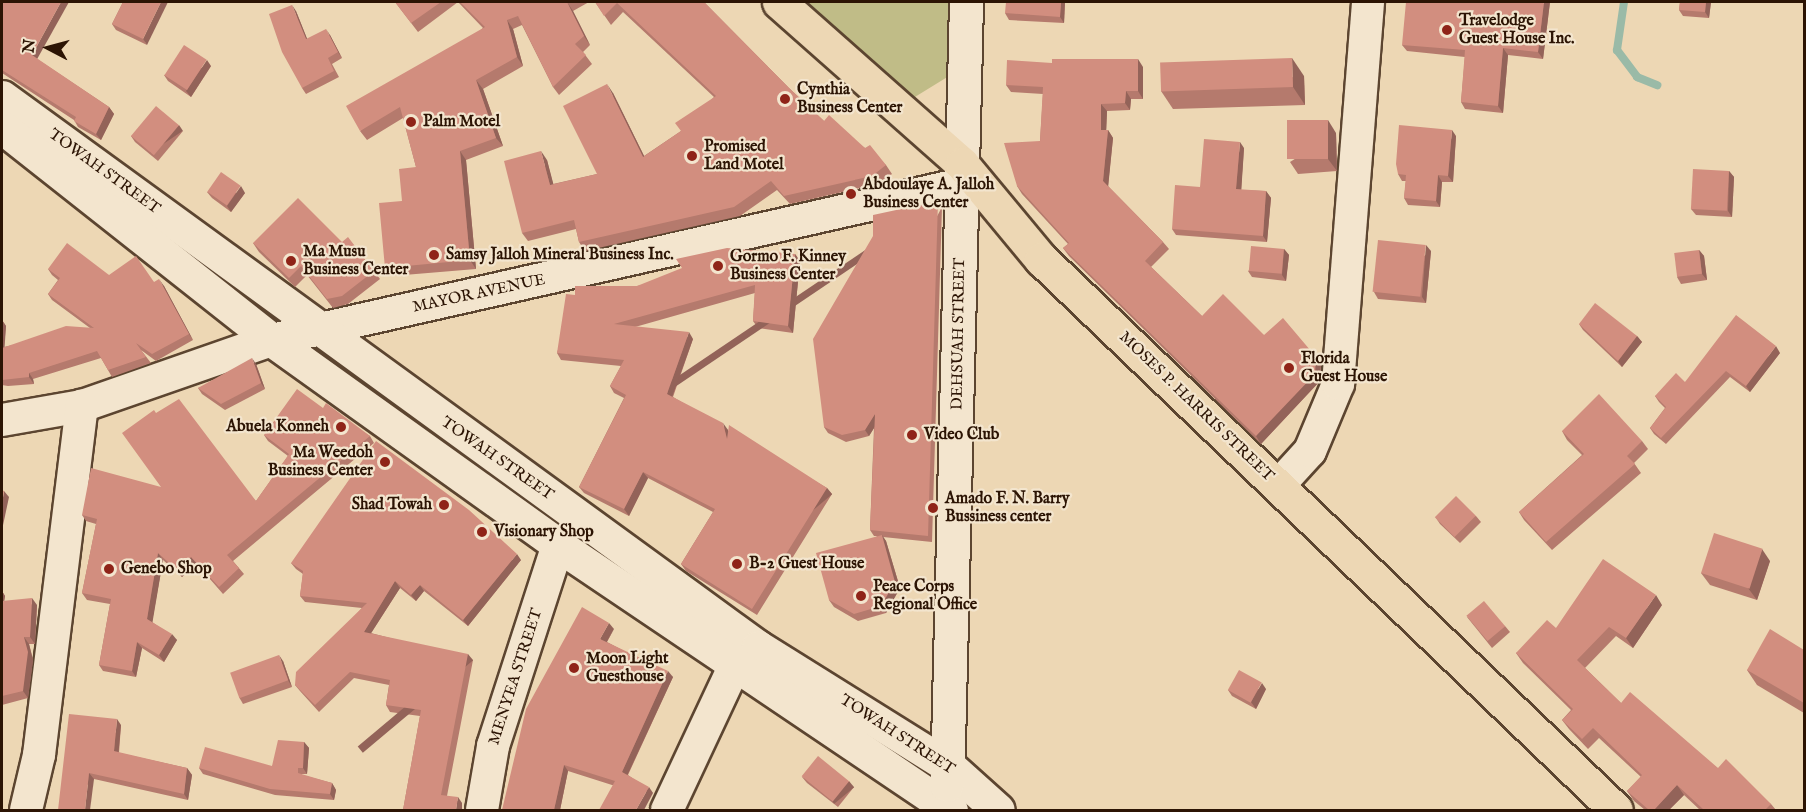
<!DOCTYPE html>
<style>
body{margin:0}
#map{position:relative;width:1806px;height:812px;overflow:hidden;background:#edd7b4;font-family:"IM FELL English",serif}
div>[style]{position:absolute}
.green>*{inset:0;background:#c0bc87}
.stream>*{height:8px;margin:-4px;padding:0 4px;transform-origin:4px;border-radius:4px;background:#9abaa7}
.roads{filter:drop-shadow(2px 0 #5c4530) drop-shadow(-2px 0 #5c4530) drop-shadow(0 2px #5c4530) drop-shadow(0 -2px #5c4530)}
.minor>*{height:32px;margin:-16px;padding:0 16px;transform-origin:16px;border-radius:16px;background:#f3e5ce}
.tertiary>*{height:33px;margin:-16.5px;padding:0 16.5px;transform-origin:16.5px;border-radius:16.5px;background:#f3e5ce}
.trunk>*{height:33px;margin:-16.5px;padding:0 16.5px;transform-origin:16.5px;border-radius:16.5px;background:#edd7b4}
.wall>*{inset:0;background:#b57a6d}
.shaded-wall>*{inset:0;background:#936359;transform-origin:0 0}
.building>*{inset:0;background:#d28e7f;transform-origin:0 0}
.dots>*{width:16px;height:16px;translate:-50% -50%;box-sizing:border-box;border:3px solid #f3e5ce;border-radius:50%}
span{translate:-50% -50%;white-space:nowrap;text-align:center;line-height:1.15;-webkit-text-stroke:4.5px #f3e5ce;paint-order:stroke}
.poi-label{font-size:16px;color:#2c1404;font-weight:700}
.left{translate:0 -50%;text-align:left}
.right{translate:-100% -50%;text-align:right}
.street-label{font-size:16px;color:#2c1404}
.frame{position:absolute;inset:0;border:3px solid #2c1404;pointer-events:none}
.north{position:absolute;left:18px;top:18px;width:60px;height:60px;-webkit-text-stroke:4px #f3e5ce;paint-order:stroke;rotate:276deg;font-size:16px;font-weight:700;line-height:24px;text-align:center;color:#2c1404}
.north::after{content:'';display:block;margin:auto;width:21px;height:27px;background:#2c1404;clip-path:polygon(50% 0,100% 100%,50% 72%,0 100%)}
</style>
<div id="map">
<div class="green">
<i style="clip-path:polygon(801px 2px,954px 2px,949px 76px,910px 100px)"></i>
</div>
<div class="stream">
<i style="left:1624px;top:2px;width:49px;rotate:98.3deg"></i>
<i style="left:1617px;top:50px;width:34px;rotate:53deg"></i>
<i style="left:1637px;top:77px;width:22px;rotate:22deg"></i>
</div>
<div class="roads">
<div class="minor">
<i style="left:2px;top:420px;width:81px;rotate:-9.9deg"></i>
<i style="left:82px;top:406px;width:201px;rotate:-19.2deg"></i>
<i style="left:272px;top:340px;width:707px;rotate:-12.74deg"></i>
<i style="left:1278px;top:486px;width:47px;rotate:-47.6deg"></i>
<i style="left:1310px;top:451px;width:73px;rotate:-67.3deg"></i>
<i style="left:1338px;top:384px;width:383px;rotate:-85.5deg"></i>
<i style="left:26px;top:810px;width:57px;rotate:-76.7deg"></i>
<i style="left:39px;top:755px;width:352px;rotate:-83deg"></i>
<i style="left:482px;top:810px;width:65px;rotate:-80.2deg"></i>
<i style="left:493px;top:746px;width:211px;rotate:-72.1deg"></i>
<i style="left:667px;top:810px;width:158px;rotate:-64.9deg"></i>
</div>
<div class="tertiary">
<i style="left:2px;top:97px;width:935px;rotate:36.04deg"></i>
<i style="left:758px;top:647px;width:226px;rotate:32deg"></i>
<i style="left:950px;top:767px;width:64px;rotate:41.9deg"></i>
<i style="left:2px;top:127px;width:344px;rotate:38.3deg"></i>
<i style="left:272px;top:340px;width:352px;rotate:35.6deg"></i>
<i style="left:558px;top:545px;width:474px;rotate:34deg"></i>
<i style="left:947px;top:785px;width:783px;rotate:-88.61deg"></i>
</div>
<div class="trunk">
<i style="left:779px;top:2px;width:244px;rotate:41.5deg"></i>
<i style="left:962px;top:164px;width:124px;rotate:50.3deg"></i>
<i style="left:1041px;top:259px;width:796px;rotate:43.78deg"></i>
</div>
</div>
<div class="wall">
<i style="clip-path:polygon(2px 2px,37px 59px,109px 107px,114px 114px,101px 140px,78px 127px,74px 120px,2px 73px)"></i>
<i style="clip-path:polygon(123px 2px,147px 45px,116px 30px,112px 24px)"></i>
<i style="clip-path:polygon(395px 2px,589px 2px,573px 11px,590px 45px,583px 52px,592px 64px,559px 95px,553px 87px,522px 25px,513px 29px,523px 66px,483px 89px,503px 146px,466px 160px,476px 269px,392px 276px,385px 268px,402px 201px,416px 167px,403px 118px,367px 140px,360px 131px,483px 28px,458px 2px,418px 32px)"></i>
<i style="clip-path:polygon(595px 2px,704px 2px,789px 88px,824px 121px,865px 148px,886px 165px,892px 174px,878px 184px,790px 204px,777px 190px,740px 216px,585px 251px,579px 242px,576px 229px,528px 241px,522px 233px,547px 160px,553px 184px,597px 174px,613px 93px,644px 156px,681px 131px,714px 97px,623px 12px,611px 25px)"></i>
<i style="clip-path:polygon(1065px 2px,1064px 23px,1009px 20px,1005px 13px)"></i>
<i style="clip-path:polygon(1550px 2px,1543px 59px,1508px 55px,1503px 113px,1465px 109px,1461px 102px,1465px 57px,1407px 51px,1402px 45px)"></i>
<i style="clip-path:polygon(1680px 2px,1711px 2px,1709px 18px,1683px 16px,1679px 10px)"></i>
<i style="clip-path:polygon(296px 11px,307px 39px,330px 35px,342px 58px,332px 64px,339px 77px,306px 94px,302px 88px)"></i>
<i style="clip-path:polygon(1052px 63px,1143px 67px,1143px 99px,1131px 99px,1130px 110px,1107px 111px,1106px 130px,1108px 130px,1113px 138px,1108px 186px,1163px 242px,1169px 249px,1151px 267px,1202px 316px,1264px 335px,1321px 364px,1320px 381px,1261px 444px,1069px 256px,1063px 248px,1068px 244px,1022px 194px,1017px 186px,1040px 141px,1043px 94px,1011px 92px,1006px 85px)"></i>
<i style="clip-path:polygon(211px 66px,191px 97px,168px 81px,164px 75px)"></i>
<i style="clip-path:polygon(1304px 76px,1305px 105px,1173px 109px,1161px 91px)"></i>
<i style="clip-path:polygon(183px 131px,158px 161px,135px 142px,131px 136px)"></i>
<i style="clip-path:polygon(1336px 133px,1337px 171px,1298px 174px,1290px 162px)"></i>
<i style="clip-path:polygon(1456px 136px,1453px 182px,1442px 182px,1440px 207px,1408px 205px,1404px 198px,1406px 181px,1402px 181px,1398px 174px)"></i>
<i style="clip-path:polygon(1244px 148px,1241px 190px,1266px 191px,1271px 198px,1267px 242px,1176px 235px,1172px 229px,1200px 187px)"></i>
<i style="clip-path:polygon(1729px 171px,1734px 177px,1732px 217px,1696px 215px,1691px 209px)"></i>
<i style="clip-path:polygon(207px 192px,245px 193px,231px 212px,212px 198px)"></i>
<i style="clip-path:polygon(942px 207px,932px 542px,883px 537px,886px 541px,900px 588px,886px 613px,858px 621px,834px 607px,829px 600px,877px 536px,874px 536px,870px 530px,874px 428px,869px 436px,846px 442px,828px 433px,824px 427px)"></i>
<i style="clip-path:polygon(342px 242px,374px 271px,380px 279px,348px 304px,333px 308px,307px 275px,295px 287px,259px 252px,253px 243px)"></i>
<i style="clip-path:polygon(1284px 249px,1289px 255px,1286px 281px,1252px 277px,1248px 271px)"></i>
<i style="clip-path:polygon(1699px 250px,1704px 256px,1707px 280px,1681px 284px,1677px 277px)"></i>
<i style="clip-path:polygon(1431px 251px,1426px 303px,1378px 299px,1374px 292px)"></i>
<i style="clip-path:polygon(795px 254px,800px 261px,793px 333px,758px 328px,753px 321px,755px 293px,635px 327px,693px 339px,673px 397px,728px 430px,728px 431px,827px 488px,832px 494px,757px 615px,686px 571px,681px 564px,713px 512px,648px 478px,629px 516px,584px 493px,579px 487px,624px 398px,614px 393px,610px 386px,621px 366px,561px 360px,557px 353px,575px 295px,637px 286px)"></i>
<i style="clip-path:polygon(48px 269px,109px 275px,154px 282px,164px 286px,193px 340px,156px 361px,141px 350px,151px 363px,112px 377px,101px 358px,33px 379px,34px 384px,8px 386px,2px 385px,2px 320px,6px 326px,4px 347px,90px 328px,52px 300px,48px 294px,58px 280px,52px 275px)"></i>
<i style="clip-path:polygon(1579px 324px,1637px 336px,1642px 342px,1622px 367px,1583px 330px)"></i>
<i style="clip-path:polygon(1780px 353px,1750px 392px,1730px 377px,1666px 444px,1654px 434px,1650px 428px,1665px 408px,1659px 402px,1655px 396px,1685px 382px)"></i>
<i style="clip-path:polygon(256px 364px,265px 389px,225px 410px,202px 394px,198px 388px)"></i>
<i style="clip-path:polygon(323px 408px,370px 436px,374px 443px,233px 561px,244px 574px,223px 594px,196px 563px,182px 577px,163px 560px,152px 622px,177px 640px,164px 662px,142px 648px,136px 677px,103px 671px,99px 665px,110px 604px,87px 600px,82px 593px,96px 524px,86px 521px,82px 515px,161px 487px,156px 413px,256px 501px,288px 456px,268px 441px,264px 435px)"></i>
<i style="clip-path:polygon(1562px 431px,1642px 441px,1648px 449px,1634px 463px,1641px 473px,1552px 550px,1524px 520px,1519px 512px,1582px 455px,1567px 440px)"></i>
<i style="clip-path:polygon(1476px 516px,1481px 522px,1460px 543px,1440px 524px,1436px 518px)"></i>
<i style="clip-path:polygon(521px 560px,468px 626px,424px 591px,416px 601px,400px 588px,371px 633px,473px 660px,447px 796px,462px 803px,403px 810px,420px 716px,390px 712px,386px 705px,389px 685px,354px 678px,319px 712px,300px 691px,295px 685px,362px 608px,305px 602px,300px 596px,303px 574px,296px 569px,291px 563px)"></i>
<i style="clip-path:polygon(1770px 561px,1757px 600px,1710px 585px,1701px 573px)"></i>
<i style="clip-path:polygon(2px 591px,5px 596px,4px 601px,37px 605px,35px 644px,29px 644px,33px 660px,28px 698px,2px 705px)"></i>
<i style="clip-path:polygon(1662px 605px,1633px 648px,1616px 636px,1585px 668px,1621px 703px,1771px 804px,1776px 810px,1700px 810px,1684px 795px,1669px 810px,1645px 810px,1634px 801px,1627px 791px,1641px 777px,1599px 738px,1588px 749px,1569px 729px,1562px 720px,1571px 710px,1523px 663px,1516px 653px,1556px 628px)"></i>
<i style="clip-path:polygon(1467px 617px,1505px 626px,1510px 632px,1492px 648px)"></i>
<i style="clip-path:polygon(614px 629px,607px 642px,673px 677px,628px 775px,653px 793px,612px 785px,568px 771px,560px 810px,502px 810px)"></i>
<i style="clip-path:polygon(1804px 650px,1804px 713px,1757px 685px,1747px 670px)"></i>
<i style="clip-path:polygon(283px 661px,292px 687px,243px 704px,239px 697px)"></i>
<i style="clip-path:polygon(1266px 689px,1256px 709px,1232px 696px,1228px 690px)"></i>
<i style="clip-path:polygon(121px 725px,119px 753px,187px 768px,192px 775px,188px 800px,94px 779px,58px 810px)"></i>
<i style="clip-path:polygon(304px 742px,309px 748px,307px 774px,302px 774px,302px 775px,332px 783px,336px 790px,334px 800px,275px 795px,203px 774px,199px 768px,272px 766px)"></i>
<i style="clip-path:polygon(802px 777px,854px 787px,838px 807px,807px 783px)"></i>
</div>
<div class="shaded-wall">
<i style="clip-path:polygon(61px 2px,69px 2px,36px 61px,32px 55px)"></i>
<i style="clip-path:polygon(161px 2px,168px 2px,147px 45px,143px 39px)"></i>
<i style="clip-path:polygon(567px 2px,573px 11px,590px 45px,584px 36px)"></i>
<i style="clip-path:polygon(1061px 2px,1065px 2px,1064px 23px,1060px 17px)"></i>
<i style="clip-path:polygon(1544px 2px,1550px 2px,1543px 59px,1538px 52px)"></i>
<i style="clip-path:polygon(1706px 2px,1711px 2px,1709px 18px,1705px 12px)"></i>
<i style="clip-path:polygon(292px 5px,296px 11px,310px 46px,306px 39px)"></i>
<i style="clip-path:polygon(507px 20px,513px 29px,523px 66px,517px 57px)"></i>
<i style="clip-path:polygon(326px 29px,330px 35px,342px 58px,338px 52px)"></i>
<i style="clip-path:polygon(1503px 48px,1508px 55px,1503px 113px,1498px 106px)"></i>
<i style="clip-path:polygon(1292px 58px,1304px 76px,1305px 105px,1293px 87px)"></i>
<i style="clip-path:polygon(1138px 59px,1143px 67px,1143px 99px,1138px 91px)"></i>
<i style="clip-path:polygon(207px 60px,211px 66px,191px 97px,186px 91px)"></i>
<i style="clip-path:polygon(476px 80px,483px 89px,503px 146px,496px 138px)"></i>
<i style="clip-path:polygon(607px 84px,613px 93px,649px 166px,643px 157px)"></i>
<i style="clip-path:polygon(1126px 91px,1131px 99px,1130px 110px,1125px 103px)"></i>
<i style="clip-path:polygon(1101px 104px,1107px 111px,1106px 137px,1101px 130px)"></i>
<i style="clip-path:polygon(109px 107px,114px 114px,101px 140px,96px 134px)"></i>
<i style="clip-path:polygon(1328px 120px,1336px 133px,1337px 171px,1328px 159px)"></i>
<i style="left:179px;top:125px;width:7px;height:39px;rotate:56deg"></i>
<i style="clip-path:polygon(1108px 130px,1113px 138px,1108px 188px,1103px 181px)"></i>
<i style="clip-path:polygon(1452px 130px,1456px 136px,1453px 182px,1448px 176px)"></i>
<i style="clip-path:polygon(1240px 142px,1244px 148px,1241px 195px,1236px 189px)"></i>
<i style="clip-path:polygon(460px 151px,466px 160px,476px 269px,470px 260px)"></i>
<i style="clip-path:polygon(541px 151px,547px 160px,556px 194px,550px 185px)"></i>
<i style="clip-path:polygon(1729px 171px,1734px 177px,1732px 217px,1728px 211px)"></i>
<i style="clip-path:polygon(1438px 175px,1442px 182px,1440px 207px,1436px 201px)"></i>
<i style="clip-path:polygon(241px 186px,245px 193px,231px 212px,227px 206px)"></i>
<i style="clip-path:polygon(1266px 191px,1271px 198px,1267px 242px,1263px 236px)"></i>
<i style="left:938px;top:201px;width:7px;height:335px;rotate:56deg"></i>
<i style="clip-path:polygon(1426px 245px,1431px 251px,1426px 303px,1422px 297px)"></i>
<i style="clip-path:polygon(1284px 249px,1289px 255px,1286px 281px,1282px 275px)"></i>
<i style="clip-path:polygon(1699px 250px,1704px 256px,1707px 280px,1702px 274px)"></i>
<i style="clip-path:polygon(795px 254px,800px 261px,793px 333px,788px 326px)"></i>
<i style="clip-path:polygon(159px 279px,164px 286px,193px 340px,189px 334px)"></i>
<i style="clip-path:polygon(2px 320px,6px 326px,4px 355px,2px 351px)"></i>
<i style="clip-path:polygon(689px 332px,693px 339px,671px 400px,667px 394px)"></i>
<i style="clip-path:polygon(1637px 336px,1642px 342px,1622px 367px,1618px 361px)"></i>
<i style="clip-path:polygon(1776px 346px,1780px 353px,1750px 392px,1746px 386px)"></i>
<i style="clip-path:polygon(1316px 357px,1321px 364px,1320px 381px,1261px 444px,1256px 436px)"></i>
<i style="clip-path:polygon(252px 358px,256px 364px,265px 389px,261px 383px)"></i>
<i style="clip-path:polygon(29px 373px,33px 379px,34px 384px,29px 377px)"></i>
<i style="clip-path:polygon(875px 414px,879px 420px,869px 436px,865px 430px)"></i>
<i style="clip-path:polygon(723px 423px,728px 430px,732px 445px,727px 439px)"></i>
<i style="clip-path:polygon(643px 472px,648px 478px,629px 516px,624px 509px)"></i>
<i style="left:827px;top:488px;width:8px;height:142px;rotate:50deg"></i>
<i style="clip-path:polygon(4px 491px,9px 497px,2px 530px,2px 504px)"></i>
<i style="clip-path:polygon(882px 535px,886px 541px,900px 588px,886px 613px,881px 606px)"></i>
<i style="clip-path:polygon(1762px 549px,1770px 561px,1757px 600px,1748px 588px)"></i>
<i style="clip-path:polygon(158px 553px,163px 560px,152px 625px,147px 619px)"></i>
<i style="clip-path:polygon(517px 554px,521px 560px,468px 626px,463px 620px)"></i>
<i style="clip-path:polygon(191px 557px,196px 563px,182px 577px,178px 571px)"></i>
<i style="clip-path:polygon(395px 581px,400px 588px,368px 638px,364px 632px)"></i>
<i style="clip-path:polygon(420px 585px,424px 591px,416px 601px,411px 595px)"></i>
<i style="clip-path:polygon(2px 591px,5px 596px,3px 609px,2px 606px)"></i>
<i style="clip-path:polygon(1656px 595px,1662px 605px,1633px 648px,1626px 638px)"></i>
<i style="clip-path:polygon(32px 598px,37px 605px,35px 644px,30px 637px)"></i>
<i style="clip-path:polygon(609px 623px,614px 629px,605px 645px,600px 639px)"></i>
<i style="clip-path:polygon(172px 634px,177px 640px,164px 662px,159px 655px)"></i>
<i style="clip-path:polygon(24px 637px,29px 644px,33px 660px,28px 698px,23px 691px)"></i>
<i style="clip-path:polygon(137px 642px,142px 648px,136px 677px,132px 671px)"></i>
<i style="left:468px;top:654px;width:8px;height:144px;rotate:50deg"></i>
<i style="clip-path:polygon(279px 655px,283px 661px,292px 687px,288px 680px)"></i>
<i style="clip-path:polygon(668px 671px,673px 677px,626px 778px,622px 772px)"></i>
<i style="clip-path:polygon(1262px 683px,1266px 689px,1256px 709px,1251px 702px)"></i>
<i style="clip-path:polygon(117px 719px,121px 725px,118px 758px,114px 751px)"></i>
<i style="clip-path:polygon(304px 742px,309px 748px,307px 774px,303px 768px)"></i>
<i style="clip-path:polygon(564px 765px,568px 771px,560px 810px,554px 810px)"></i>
<i style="clip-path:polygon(187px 768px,192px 775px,188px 800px,184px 794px)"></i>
<i style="clip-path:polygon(89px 773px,94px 779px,90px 810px,85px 810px)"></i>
<i style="left:849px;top:781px;width:8px;height:26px;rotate:50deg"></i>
<i style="clip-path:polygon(332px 783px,336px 790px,334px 800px,330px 794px)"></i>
<i style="clip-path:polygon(1677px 785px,1684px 795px,1669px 810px,1654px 810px)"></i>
<i style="clip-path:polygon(649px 787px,653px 793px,644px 810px,636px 810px)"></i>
<i style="clip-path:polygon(458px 797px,462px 803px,462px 810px,456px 810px)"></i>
</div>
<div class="building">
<i style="clip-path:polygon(2px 2px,61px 2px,32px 55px,109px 107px,96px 134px,74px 121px,76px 117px,2px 70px)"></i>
<i style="clip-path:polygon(123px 2px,161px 2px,143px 39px,112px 24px)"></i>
<i style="clip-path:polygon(395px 2px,441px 2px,411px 23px)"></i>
<i style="clip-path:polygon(460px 2px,568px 2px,567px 2px,584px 36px,575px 44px,586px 55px,553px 87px,518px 16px,507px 20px,517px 57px,476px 80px,496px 138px,460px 151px,470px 260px,385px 268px,379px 203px,402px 201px,399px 169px,416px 167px,400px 107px,360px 131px,346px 106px,485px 27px)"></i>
<i style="clip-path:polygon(595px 2px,704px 2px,789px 88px,824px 121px,829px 115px,865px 148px,870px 145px,886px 165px,872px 176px,784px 196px,771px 181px,734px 207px,579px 242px,574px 220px,522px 233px,504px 161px,541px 151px,550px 185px,597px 174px,563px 106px,607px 84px,643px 157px,681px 131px,675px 123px,716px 96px,617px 3px,604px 16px)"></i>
<i style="clip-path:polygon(1006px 2px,1061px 2px,1060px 17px,1005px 13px)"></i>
<i style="clip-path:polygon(1406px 2px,1544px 2px,1538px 52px,1503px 48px,1498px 106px,1461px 102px,1465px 50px,1402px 45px)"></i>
<i style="clip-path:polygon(1680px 2px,1706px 2px,1705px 12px,1679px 10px)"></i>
<i style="clip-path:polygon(292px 5px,306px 39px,326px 29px,338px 52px,328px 58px,334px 71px,302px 88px,282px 52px,269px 14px)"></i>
<i style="left:184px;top:45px;width:27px;height:36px;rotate:33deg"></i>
<i style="left:1292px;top:58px;width:29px;height:132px;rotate:88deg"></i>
<i style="clip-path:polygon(1052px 59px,1138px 59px,1138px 91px,1126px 91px,1125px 103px,1101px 104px,1101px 130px,1108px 130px,1103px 181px,1163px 242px,1145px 261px,1202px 316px,1223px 294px,1264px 335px,1283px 318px,1316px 357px,1315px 374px,1256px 436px,1063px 248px,1069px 243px,1017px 186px,1004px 143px,1040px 141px,1043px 87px,1006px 85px,1007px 60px,1052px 63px)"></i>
<i style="left:156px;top:106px;width:30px;height:39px;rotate:40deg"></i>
<i style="left:1328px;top:120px;width:39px;height:41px;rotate:90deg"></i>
<i style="clip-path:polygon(1399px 125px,1452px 130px,1448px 176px,1438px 175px,1436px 201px,1404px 198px,1406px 175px,1398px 174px,1396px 164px)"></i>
<i style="clip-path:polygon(1204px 139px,1240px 142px,1236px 189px,1266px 191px,1263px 236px,1172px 229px,1175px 185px,1200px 187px)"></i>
<i style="left:1693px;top:169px;width:36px;height:40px;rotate:3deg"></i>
<i style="left:221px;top:172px;width:24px;height:24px;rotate:35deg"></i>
<i style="clip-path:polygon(298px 198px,342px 242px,348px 237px,374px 271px,342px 296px,327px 299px,301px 266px,289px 278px,253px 243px)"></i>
<i style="clip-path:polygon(938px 201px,928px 536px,870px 530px,875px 414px,865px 430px,842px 435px,824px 427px,813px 339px,873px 236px,873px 215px)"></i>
<i style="left:1378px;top:240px;width:48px;height:52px;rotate:6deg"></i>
<i style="clip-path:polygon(67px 243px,109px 275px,136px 256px,154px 282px,159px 279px,189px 334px,152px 354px,136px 343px,146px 357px,108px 370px,97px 351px,29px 373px,29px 377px,2px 380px,2px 348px,66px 326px,94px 328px,48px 294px,60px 278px,48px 269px)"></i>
<i style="left:1251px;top:246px;width:33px;height:25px;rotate:5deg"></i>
<i style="clip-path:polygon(727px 248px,795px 254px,788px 326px,753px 321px,755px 285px,614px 324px,689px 332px,667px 394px,723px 423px,727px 439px,729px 425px,827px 488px,752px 609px,681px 564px,715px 509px,643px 472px,624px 509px,579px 487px,626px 395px,610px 386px,624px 360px,557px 353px,566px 294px,575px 295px,575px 286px,637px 286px,682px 268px,676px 259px)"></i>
<i style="left:1699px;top:250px;width:24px;height:25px;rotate:83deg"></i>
<i style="clip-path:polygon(1595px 303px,1637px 336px,1618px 361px,1579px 324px)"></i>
<i style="clip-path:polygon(1736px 315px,1776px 346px,1746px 386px,1726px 371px,1661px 438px,1650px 428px,1666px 407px,1655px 396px,1676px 373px,1685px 382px)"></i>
<i style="clip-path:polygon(252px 358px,261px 383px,221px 404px,198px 388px)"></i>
<i style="clip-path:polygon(297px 389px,323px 408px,326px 403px,370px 436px,227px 555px,239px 568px,219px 587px,191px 557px,178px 571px,158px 553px,147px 619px,172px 634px,159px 655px,137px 642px,132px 671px,99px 665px,111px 599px,82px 593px,97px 519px,82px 515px,91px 468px,161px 487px,122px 433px,154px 410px,156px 413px,179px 399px,256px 501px,289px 454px,264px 435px)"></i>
<i style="clip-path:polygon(1599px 394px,1642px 441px,1627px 456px,1635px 464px,1546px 542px,1519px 512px,1584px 454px,1562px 431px)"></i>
<i style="clip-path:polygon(376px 441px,469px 510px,517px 554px,463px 620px,420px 585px,411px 595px,395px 581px,364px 632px,468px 654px,441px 795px,458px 797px,456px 810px,403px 810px,421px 710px,386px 705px,390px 680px,350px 672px,315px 705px,295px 685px,296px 672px,367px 603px,300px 596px,303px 571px,291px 563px)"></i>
<i style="clip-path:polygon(2px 490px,4px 491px,2px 504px)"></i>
<i style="left:1456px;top:496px;width:28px;height:30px;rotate:45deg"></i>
<i style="left:1714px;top:533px;width:51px;height:42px;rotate:18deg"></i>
<i style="clip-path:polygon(882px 535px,895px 582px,881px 606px,854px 614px,829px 600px,816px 553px)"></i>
<i style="clip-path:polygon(1603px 559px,1656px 595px,1626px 638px,1609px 627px,1577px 660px,1621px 703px,1630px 692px,1718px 768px,1726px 759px,1771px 804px,1765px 810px,1704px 810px,1677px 785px,1654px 810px,1649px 810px,1627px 791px,1642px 775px,1593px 728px,1582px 739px,1562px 720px,1573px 709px,1516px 653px,1547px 620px,1556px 628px)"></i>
<i style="clip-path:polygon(32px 598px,30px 637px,24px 637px,28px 652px,23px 691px,2px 696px,2px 601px)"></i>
<i style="left:1484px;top:601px;width:33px;height:23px;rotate:50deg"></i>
<i style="clip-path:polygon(582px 607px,609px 623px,600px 639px,668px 671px,622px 772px,649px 787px,636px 810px,599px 810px,615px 781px,564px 765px,554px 810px,502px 810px,526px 709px)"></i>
<i style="clip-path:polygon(1770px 629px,1804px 650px,1804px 703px,1747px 670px)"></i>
<i style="left:279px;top:655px;width:27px;height:52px;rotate:70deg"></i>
<i style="left:1239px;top:670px;width:26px;height:23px;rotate:29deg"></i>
<i style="clip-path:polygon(69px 714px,117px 719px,114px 751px,187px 768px,184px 794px,89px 773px,85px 810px,58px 810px)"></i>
<i style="clip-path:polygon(278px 740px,304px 742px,303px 768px,298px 768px,298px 773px,332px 783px,330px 794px,270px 789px,199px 768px,205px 747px,272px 766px)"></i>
<i style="left:818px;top:756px;width:40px;height:26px;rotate:39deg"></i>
</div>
<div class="dots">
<i style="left:1447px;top:30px;background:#8f2418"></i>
<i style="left:785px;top:99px;background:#8f2418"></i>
<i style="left:411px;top:122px;background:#8f2418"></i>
<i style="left:692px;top:156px;background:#8f2418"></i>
<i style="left:851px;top:194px;background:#8f2418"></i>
<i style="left:434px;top:255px;background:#8f2418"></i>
<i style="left:291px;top:261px;background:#8f2418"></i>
<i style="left:718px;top:266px;background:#8f2418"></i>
<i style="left:1289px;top:368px;background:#8f2418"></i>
<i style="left:341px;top:427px;background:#8f2418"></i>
<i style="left:912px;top:435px;background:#8f2418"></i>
<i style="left:385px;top:462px;background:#8f2418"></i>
<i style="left:444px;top:505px;background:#8f2418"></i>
<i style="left:933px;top:508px;background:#8f2418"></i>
<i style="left:482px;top:532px;background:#8f2418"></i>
<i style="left:737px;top:564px;background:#8f2418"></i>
<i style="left:109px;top:569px;background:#8f2418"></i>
<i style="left:861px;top:596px;background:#8f2418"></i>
<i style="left:574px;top:668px;background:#8f2418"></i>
</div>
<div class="poi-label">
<span class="left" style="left:1459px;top:30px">Travelodge<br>Guest House Inc.</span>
<span class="left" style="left:797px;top:99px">Cynthia<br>Business Center</span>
<span class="left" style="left:423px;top:122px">Palm Motel</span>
<span class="left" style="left:704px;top:156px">Promised<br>Land Motel</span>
<span class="left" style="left:863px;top:194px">Abdoulaye A. Jalloh<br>Business Center</span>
<span class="left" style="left:303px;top:261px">Ma Musu<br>Business Center</span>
<span class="left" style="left:446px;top:255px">Samsy Jalloh Mineral Business Inc.</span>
<span class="left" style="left:730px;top:266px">Gormo F. Kinney<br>Business Center</span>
<span class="left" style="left:1301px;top:368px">Florida<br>Guest House</span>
<span class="right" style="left:329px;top:427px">Abuela Konneh</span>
<span class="left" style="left:924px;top:435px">Video Club</span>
<span class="right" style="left:373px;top:462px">Ma Weedoh<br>Business Center</span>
<span class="left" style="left:945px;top:508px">Amado F. N. Barry<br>Bussiness center</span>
<span class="right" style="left:432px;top:505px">Shad Towah</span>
<span class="left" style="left:494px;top:532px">Visionary Shop</span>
<span class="left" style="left:749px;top:564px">B-2 Guest House</span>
<span class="left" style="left:121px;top:569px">Genebo Shop</span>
<span class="left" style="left:873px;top:596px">Peace Corps<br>Regional Office</span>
<span class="left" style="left:586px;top:668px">Moon Light<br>Guesthouse</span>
</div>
<div class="street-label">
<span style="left:104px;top:172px;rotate:36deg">TOWAH STREET</span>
<span style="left:479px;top:294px;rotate:-12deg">MAYOR AVENUE</span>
<span style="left:959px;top:334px;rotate:-89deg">DEHSUAH STREET</span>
<span style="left:1196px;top:407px;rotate:44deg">MOSES P. HARRIS STREET</span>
<span style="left:497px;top:459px;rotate:35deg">TOWAH STREET</span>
<span style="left:516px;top:677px;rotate:-72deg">MENYEA STREET</span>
<span style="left:897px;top:735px;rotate:33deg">TOWAH STREET</span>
</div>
<div class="frame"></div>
<div class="north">N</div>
</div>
